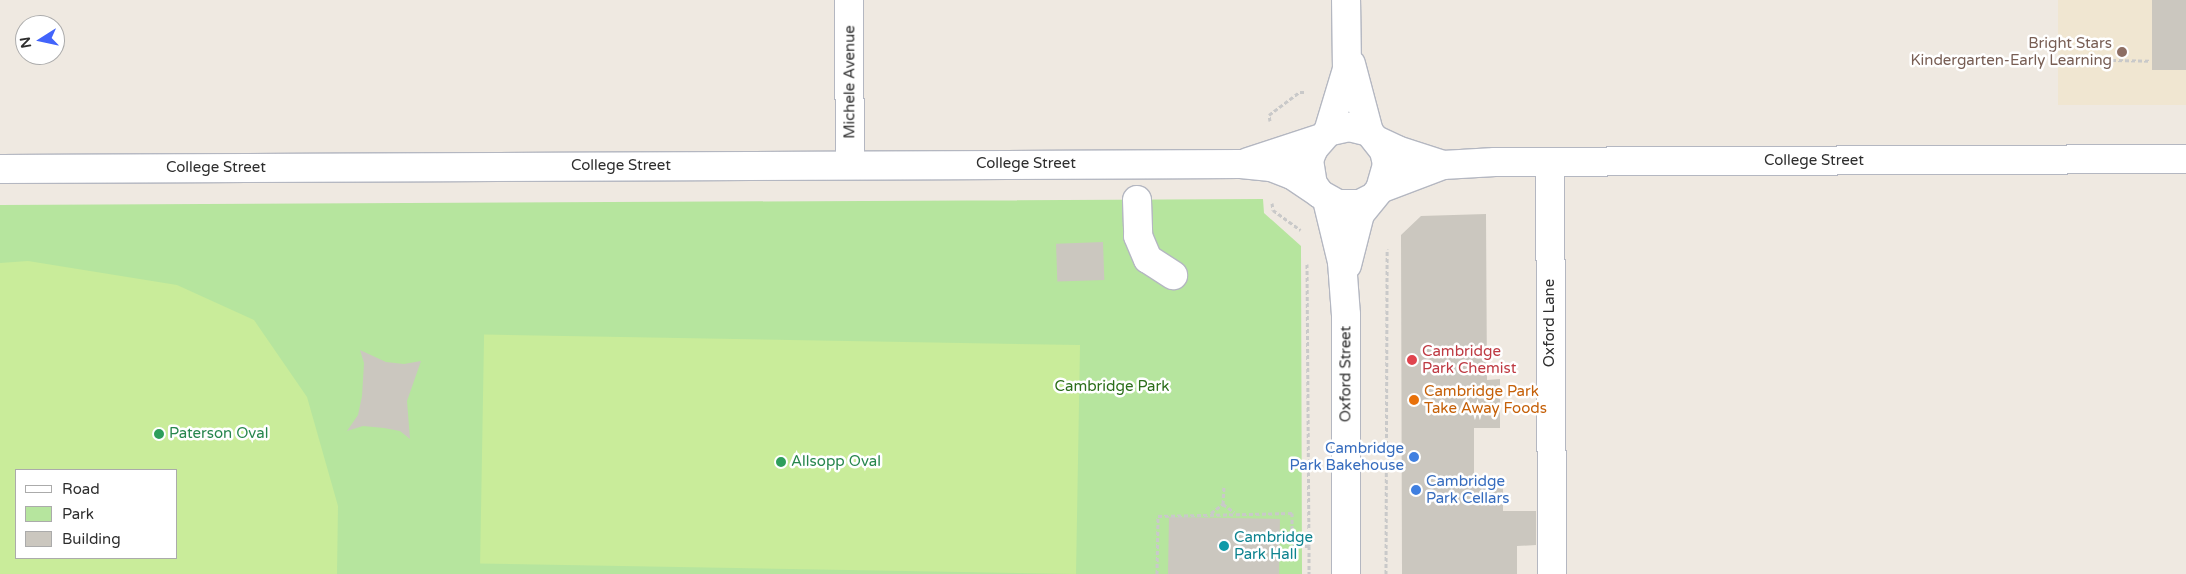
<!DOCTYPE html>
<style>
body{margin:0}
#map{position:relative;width:2186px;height:574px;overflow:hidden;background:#efe9e1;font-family:"Varela Round",sans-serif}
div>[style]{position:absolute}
.education>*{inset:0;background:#f0e6d1;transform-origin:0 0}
.green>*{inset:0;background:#b6e59e}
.pitch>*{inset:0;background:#c9ec9a;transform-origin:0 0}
.building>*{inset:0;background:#cbc7bf;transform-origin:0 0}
.path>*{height:3px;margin-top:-1.5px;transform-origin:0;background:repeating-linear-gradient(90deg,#c9c9c9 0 4px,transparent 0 6.5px)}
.roads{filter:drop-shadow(1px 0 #b4b7c1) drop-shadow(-1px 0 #b4b7c1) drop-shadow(0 1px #b4b7c1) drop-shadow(0 -1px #b4b7c1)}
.minor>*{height:28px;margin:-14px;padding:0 14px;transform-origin:14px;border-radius:14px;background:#fff}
.dots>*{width:14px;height:14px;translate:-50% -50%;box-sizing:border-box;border:2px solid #fff;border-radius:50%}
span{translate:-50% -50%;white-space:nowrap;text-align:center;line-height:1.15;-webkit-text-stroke:5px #fff;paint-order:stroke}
.education-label{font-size:15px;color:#785e54}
.right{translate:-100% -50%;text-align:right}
.street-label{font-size:15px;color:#2e2e2e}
.health-label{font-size:15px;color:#be3a42}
.left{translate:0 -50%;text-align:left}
.park-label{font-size:15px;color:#2c6e1b}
.food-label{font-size:15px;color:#c56008}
.leisure-label{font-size:15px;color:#27864d}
.shop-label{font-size:15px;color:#366cbe}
.culture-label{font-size:15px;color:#0d838f}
.legend{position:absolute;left:15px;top:469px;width:162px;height:90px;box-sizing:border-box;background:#fff;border:1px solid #ababab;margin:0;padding:6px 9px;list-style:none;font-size:15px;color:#2e2e2e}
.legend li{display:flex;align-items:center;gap:10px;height:25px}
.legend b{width:25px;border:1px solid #ababab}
.north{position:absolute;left:15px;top:15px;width:50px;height:50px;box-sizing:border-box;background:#fff;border:1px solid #ababab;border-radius:50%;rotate:260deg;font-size:14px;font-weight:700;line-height:20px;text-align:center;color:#2e2e2e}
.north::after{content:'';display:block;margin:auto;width:18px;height:22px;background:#4264fb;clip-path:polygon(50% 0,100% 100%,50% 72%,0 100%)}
</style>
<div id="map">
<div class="education">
<i style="left:2058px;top:0;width:128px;height:105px"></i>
</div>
<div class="green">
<i style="clip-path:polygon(evenodd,1263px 199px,1264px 213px,1301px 246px,1302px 574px,0 574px,0 205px,1263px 199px,16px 470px,176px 470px,176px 558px,16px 558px,16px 470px)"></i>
</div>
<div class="pitch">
<i style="clip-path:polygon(evenodd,28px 261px,177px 285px,254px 320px,307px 397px,338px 506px,337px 574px,0 574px,0 263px,28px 261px,16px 470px,176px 470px,176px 558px,16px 558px,16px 470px)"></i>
<i style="left:1080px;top:345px;width:229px;height:596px;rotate:91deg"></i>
</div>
<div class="building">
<i style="left:2152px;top:0;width:34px;height:70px"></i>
<i style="clip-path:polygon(1486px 214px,1487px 380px,1500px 379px,1500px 428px,1474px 428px,1474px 476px,1503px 476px,1503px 511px,1536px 511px,1536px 545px,1517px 546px,1517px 574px,1402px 574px,1401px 235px,1421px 216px)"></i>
<i style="left:1103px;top:242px;width:38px;height:47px;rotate:88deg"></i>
<i style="clip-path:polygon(360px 350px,386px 362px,404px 364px,421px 361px,407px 401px,410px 439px,400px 431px,384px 428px,363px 426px,347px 431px,358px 415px,362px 396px,364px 363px)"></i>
<i style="left:1169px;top:517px;width:111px;height:57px;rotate:1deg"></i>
</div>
<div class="path">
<i style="left:2112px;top:60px;width:39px;rotate:1deg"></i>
<i style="left:1270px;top:121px;width:6px;rotate:-99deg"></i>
<i style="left:1269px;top:115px;width:39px;rotate:-37deg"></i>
<i style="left:1300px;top:92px;width:5px"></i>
<i style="left:1272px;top:203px;width:7px;rotate:82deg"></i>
<i style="left:1273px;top:210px;width:34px;rotate:36deg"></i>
<i style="left:1307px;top:264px;width:282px;rotate:89.6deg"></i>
<i style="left:1223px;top:504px;width:14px;rotate:36deg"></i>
<i style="left:1211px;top:513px;width:15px;rotate:-37deg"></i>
<i style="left:1223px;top:504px;width:17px;rotate:-87deg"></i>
<i style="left:1292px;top:546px;width:17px"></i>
<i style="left:1309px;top:546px;width:28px;rotate:90deg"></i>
<i style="left:1157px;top:574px;width:58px;rotate:-89deg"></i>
<i style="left:1158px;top:516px;width:134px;rotate:-1.3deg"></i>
<i style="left:1292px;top:513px;width:41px;rotate:90deg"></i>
<i style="left:1386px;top:574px;width:325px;rotate:-89.8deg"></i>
</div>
<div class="roads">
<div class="minor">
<i style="left:849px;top:0;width:165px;rotate:89.7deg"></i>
<i style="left:1351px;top:64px;width:70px;rotate:75.2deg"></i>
<i style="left:1328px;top:132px;width:66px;rotate:-73.2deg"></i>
<i style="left:1347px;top:69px;width:69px;rotate:-90.8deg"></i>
<i style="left:1376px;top:140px;width:23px;rotate:25deg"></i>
<i style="left:1397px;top:150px;width:48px;rotate:18.1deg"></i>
<i style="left:1248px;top:162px;width:77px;rotate:-18.2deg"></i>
<i style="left:1550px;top:163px;width:411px;rotate:89.7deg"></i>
<i style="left:0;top:169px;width:1241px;rotate:-0.23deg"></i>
<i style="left:1241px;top:164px;width:30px;rotate:6deg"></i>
<i style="left:1271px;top:167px;width:22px;rotate:21deg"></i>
<i style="left:1292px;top:175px;width:34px;rotate:34deg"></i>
<i style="left:1380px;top:189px;width:67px;rotate:-20.9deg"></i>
<i style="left:1443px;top:165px;width:52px;rotate:-3.3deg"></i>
<i style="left:1495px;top:162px;width:691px;rotate:-0.25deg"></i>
<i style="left:1137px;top:200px;width:36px;rotate:88deg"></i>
<i style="left:1138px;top:236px;width:25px;rotate:67deg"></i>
<i style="left:1148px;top:259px;width:30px;rotate:33deg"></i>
<i style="left:1327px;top:200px;width:64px;rotate:76.4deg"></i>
<i style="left:1342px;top:262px;width:53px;rotate:85.7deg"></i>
<i style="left:1346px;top:315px;width:259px;rotate:90deg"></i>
<i style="left:1347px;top:265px;width:53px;rotate:-75.7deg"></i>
<i style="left:1360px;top:214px;width:32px;rotate:-51deg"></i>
<i style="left:1380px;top:189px;width:26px;rotate:-74deg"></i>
<i style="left:1387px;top:164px;width:13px;rotate:-103deg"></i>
<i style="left:1384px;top:151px;width:24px;rotate:-128deg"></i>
<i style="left:1369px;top:132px;width:21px;rotate:-166deg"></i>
<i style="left:1349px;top:127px;width:22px;rotate:167deg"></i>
<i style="left:1328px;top:132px;width:21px;rotate:131deg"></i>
<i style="left:1314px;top:148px;width:13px;rotate:113deg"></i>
<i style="left:1309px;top:160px;width:24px;rotate:81deg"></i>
<i style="left:1313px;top:184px;width:12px;rotate:55deg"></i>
<i style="left:1320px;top:194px;width:21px;rotate:29deg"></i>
<i style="left:1338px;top:204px;width:22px"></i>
<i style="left:1360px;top:204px;width:11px;rotate:-27deg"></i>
</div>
</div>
<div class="dots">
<i style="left:2122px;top:52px;background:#8d6e63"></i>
<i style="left:1412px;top:360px;background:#e0444e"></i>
<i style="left:1414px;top:400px;background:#e8710a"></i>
<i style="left:159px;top:434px;background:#2e9e5b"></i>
<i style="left:1414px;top:457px;background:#3f7fe0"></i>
<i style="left:781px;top:462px;background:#2e9e5b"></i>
<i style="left:1416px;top:490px;background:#3f7fe0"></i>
<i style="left:1224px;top:546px;background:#0f9aa8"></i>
</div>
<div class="education-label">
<span class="right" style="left:2112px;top:52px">Bright Stars<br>Kindergarten-Early Learning</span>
</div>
<div class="street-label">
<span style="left:850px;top:82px;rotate:-90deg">Michele Avenue</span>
<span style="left:1814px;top:161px">College Street</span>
<span style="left:1026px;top:164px">College Street</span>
<span style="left:621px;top:166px">College Street</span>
<span style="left:216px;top:168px">College Street</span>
<span style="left:1550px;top:323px;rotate:-90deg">Oxford Lane</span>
<span style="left:1346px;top:374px;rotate:-90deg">Oxford Street</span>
</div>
<div class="health-label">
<span class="left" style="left:1422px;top:360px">Cambridge<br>Park Chemist</span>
</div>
<div class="park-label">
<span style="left:1112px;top:387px">Cambridge Park</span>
</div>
<div class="food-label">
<span class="left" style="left:1424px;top:400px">Cambridge Park<br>Take Away Foods</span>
</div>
<div class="leisure-label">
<span class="left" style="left:169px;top:434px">Paterson Oval</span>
<span class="left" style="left:791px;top:462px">Allsopp Oval</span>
</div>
<div class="shop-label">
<span class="right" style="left:1404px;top:457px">Cambridge<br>Park Bakehouse</span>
<span class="left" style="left:1426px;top:490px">Cambridge<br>Park Cellars</span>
</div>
<div class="culture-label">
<span class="left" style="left:1234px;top:546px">Cambridge<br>Park Hall</span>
</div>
<ul class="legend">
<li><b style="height:6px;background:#fff"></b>Road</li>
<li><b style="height:14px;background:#b6e59e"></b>Park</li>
<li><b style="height:14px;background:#cbc7bf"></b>Building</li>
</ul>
<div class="north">N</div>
</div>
